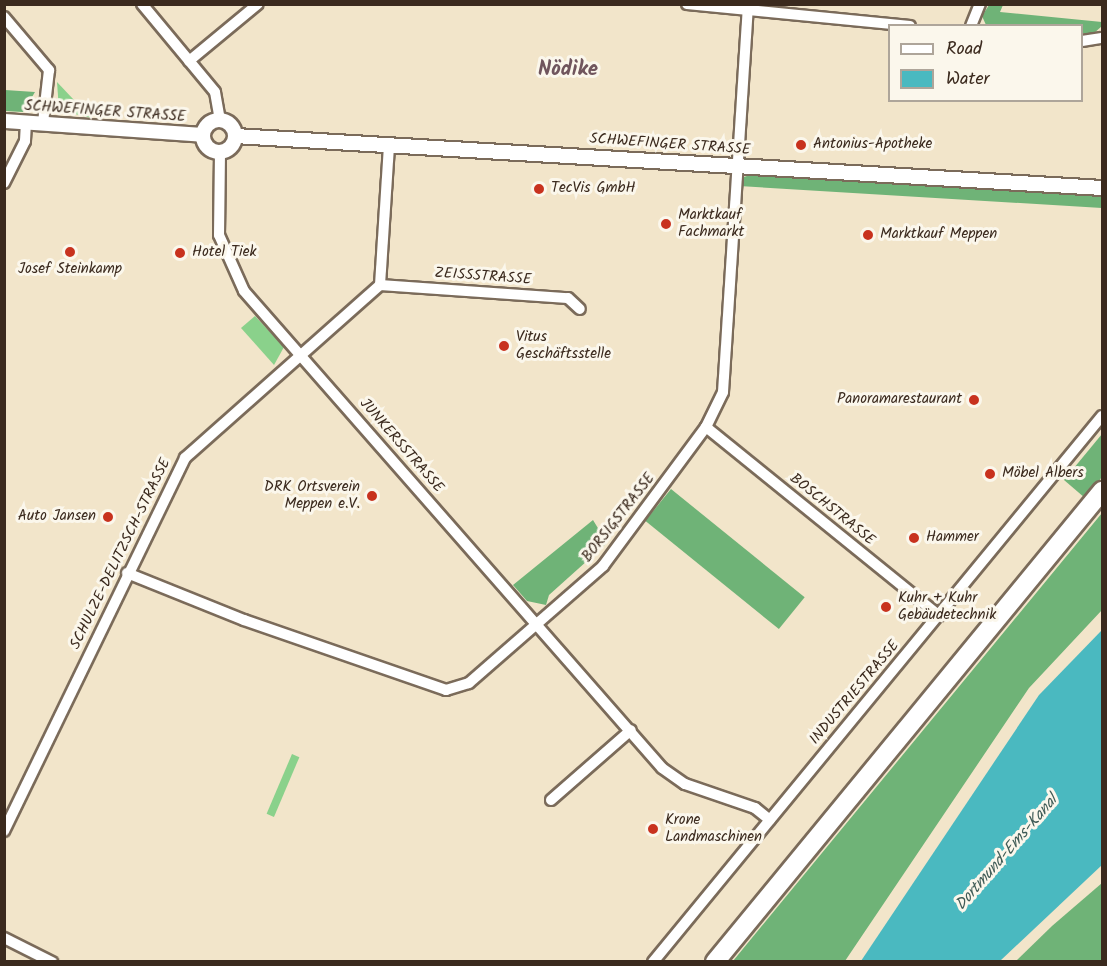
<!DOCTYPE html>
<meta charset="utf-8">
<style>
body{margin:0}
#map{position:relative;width:1107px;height:966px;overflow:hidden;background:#f2e5ca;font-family:Kalam,sans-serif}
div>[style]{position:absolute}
.green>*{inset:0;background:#8ad18b;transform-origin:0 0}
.forest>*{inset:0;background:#6fb377;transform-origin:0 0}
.water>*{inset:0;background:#4ab9c0}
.roads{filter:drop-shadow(2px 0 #7b6b5a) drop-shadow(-2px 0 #7b6b5a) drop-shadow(0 2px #7b6b5a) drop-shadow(0 -2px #7b6b5a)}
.minor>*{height:10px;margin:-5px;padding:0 5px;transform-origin:5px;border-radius:5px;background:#fff}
.tertiary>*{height:14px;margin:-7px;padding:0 7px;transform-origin:7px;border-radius:7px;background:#fff}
.tertiary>.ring{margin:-7px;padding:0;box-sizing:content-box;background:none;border:14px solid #fff;border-radius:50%}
.primary>*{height:18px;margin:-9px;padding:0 9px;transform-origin:9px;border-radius:9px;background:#fff}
.dots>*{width:16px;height:16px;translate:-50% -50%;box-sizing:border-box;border:3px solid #fbf7ec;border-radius:50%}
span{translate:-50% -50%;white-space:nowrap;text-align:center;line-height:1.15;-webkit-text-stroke:6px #fbf7ec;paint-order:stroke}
.street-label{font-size:15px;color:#3b2a1e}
.poi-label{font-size:15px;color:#3b2a1e}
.left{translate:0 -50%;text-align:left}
.right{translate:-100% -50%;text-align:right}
.water-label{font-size:16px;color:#405c57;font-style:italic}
.district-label{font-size:21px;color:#70555d;font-weight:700}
.frame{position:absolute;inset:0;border:6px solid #3b2a1e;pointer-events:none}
.legend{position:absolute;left:888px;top:24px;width:195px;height:78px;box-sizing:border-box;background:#fbf7ec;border:2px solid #aea59a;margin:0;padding:8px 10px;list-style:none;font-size:18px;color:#3b2a1e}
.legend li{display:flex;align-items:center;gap:12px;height:30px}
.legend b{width:30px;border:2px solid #aea59a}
</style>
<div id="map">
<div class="green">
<i style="clip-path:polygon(57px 82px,91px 118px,59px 110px)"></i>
<i style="clip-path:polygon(255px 316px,284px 347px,274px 365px,241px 328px)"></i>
<i style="left:292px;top:754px;width:8px;height:65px;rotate:23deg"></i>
</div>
<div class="forest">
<i style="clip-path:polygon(989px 5px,1003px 5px,1000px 12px,1102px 22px,1102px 26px,1093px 34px,1082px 33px,1082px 26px,986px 25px,982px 16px)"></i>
<i style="clip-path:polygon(4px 90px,5px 90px,35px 92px,23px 112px,5px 111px)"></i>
<i style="clip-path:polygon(758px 172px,1102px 194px,1102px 208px,739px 186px,744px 177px)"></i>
<i style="clip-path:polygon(1102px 434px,1102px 477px,1085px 498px,1064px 480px)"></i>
<i style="left:671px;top:489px;width:172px;height:41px;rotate:39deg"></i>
<i style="clip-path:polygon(1102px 513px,1102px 610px,1029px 688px,845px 961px,733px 961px)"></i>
<i style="clip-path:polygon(593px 520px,607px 543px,549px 595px,546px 605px,527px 601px,513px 585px)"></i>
<i style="clip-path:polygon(1102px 883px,1102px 961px,1016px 961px,1052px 926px)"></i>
</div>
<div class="water">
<i style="clip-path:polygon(1102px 630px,1102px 865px,1000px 961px,861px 961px,1039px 695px)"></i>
</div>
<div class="roads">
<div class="minor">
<i style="left:142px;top:4px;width:114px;rotate:50.3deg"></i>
<i style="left:215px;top:92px;width:28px;rotate:80deg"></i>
<i style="left:687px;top:4px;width:224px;rotate:5.6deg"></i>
<i style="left:4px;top:17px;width:70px;rotate:49.7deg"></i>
<i style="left:49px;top:70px;width:53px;rotate:96.5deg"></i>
<i style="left:971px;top:26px;width:24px;rotate:-68deg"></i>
<i style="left:1082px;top:41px;width:20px;rotate:-9deg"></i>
<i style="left:189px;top:61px;width:89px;rotate:-39.6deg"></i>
<i style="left:220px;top:153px;width:82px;rotate:90.7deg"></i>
<i style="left:219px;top:235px;width:61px;rotate:65.9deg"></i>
<i style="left:244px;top:291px;width:634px;rotate:48.77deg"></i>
<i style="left:662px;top:768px;width:28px;rotate:35deg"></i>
<i style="left:685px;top:784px;width:74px;rotate:18.9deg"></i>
<i style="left:755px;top:808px;width:19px;rotate:39deg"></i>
<i style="left:4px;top:183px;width:47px;rotate:-63.4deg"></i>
<i style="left:25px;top:141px;width:18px;rotate:-87deg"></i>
<i style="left:380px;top:285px;width:188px;rotate:4deg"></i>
<i style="left:568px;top:298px;width:16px;rotate:43deg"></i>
<i style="left:706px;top:427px;width:300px;rotate:39deg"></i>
<i style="left:127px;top:573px;width:126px;rotate:21.9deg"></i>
<i style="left:244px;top:620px;width:214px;rotate:19.1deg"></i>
<i style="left:446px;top:690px;width:24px;rotate:-17deg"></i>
<i style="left:469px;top:683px;width:178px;rotate:-41.1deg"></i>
<i style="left:603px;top:566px;width:173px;rotate:-53.5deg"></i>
<i style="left:706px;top:427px;width:39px;rotate:-64deg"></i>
<i style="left:723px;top:392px;width:389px;rotate:-86.3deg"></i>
<i style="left:551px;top:800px;width:106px;rotate:-41.2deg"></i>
<i style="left:4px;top:831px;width:415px;rotate:-64.1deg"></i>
<i style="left:185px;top:458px;width:261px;rotate:-41.6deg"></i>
<i style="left:380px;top:285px;width:141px;rotate:-86.3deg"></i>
<i style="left:4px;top:938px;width:54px;rotate:26.6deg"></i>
<i style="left:653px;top:962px;width:707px;rotate:-50.57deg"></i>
</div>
<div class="tertiary">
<i class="ring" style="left:203px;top:120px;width:18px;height:18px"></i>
<i style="left:4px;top:121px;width:199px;rotate:4deg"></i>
<i style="left:235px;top:136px;width:869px;rotate:3.43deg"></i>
</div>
<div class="primary">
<i style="left:715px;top:962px;width:610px;rotate:-50.59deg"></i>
</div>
</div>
<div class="dots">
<i style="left:801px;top:145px;background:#c8321e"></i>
<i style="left:539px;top:189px;background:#c8321e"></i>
<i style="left:666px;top:224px;background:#c8321e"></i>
<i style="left:868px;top:235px;background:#c8321e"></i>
<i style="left:70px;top:252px;background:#c8321e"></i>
<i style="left:180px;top:253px;background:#c8321e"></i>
<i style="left:504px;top:346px;background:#c8321e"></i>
<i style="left:974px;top:400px;background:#c8321e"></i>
<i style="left:990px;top:474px;background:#c8321e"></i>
<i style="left:372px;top:496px;background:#c8321e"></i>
<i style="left:108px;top:517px;background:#c8321e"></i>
<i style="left:914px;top:538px;background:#c8321e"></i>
<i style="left:886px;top:607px;background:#c8321e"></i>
<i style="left:653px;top:829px;background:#c8321e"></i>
</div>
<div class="street-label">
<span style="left:105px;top:112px;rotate:4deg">SCHWEFINGER STRASSE</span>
<span style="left:670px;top:145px;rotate:4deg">SCHWEFINGER STRASSE</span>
<span style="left:483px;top:277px;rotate:4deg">ZEISSSTRASSE</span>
<span style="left:401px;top:446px;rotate:49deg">JUNKERSSTRASSE</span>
<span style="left:832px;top:510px;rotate:39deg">BOSCHSTRASSE</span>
<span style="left:619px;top:518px;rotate:-52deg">BORSIGSTRASSE</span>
<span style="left:121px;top:554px;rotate:-64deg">SCHULZE-DELITZSCH-STRASSE</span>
<span style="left:855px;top:693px;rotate:-50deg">INDUSTRIESTRASSE</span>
</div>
<div class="poi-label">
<span class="left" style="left:813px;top:145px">Antonius-Apotheke</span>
<span class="left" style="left:551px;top:189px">TecVis GmbH</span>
<span class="left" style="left:678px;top:224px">Marktkauf<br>Fachmarkt</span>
<span class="left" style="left:880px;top:235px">Marktkauf Meppen</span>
<span class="left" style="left:192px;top:253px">Hotel Tiek</span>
<span style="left:70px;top:270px">Josef Steinkamp</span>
<span class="left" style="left:516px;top:346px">Vitus<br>Geschäftsstelle</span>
<span class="right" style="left:962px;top:400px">Panoramarestaurant</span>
<span class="left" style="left:1002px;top:474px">Möbel Albers</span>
<span class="right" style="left:360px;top:496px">DRK Ortsverein<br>Meppen e.V.</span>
<span class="right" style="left:96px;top:517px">Auto Jansen</span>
<span class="left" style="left:926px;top:538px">Hammer</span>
<span class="left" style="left:898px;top:607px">Kuhr + Kuhr<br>Gebäudetechnik</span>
<span class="left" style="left:665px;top:829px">Krone<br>Landmaschinen</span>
</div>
<div class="water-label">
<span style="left:1007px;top:853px;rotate:-49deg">Dortmund-Ems-Kanal</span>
</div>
<div class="district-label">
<span style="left:568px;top:70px">Nödike</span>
</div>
<div class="frame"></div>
<ul class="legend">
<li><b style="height:8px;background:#fff"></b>Road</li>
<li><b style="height:16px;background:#4ab9c0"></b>Water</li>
</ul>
</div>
